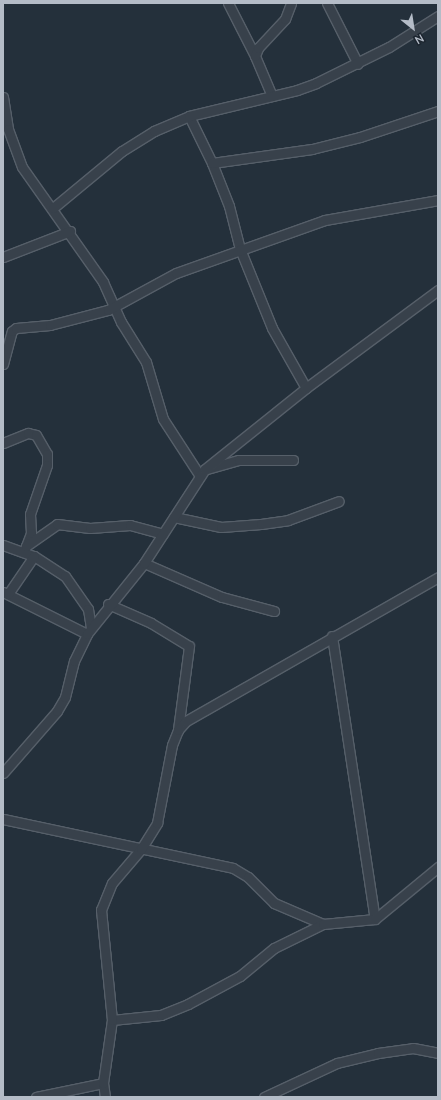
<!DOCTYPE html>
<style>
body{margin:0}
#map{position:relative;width:441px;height:1100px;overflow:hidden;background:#24303b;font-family:"Nunito Sans",sans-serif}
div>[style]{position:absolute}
.roads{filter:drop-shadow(1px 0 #565f69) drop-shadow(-1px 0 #565f69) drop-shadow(0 1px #565f69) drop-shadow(0 -1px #565f69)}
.minor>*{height:9px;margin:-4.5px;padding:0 4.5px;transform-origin:4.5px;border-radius:4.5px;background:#38414b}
span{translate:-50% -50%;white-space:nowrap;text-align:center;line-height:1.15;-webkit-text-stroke:3px #1d2630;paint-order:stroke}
.frame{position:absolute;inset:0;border:4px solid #b4bcc7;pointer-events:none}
.north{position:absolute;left:393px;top:8px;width:40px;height:40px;-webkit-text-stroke:3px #1d2630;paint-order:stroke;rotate:150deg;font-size:11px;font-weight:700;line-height:16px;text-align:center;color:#b4bcc7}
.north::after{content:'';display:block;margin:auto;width:14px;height:18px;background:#b4bcc7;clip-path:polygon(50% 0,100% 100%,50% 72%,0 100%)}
</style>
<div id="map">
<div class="roads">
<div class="minor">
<i style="left:228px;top:3px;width:59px;rotate:63deg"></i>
<i style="left:327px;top:3px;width:68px;rotate:63.1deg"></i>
<i style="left:272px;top:96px;width:43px;rotate:-113deg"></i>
<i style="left:255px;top:56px;width:9px;rotate:-69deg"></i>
<i style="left:258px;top:48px;width:40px;rotate:-47deg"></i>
<i style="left:285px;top:19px;width:17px;rotate:-69deg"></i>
<i style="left:3px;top:97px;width:32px;rotate:81deg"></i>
<i style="left:8px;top:129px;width:40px;rotate:69.8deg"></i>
<i style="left:22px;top:167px;width:141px;rotate:54.8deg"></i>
<i style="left:103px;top:282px;width:44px;rotate:65.8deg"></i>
<i style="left:121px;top:322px;width:47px;rotate:58deg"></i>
<i style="left:146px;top:362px;width:59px;rotate:73.4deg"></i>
<i style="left:163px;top:419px;width:68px;rotate:57deg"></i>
<i style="left:189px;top:116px;width:52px;rotate:63.9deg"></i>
<i style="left:212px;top:163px;width:46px;rotate:68.4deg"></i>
<i style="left:229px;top:206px;width:44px;rotate:75.7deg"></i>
<i style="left:240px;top:249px;width:85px;rotate:67.9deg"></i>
<i style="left:272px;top:328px;width:69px;rotate:60.5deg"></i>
<i style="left:212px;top:163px;width:101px;rotate:-8deg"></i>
<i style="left:312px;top:149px;width:49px;rotate:-14deg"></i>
<i style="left:360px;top:137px;width:82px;rotate:-18.4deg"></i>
<i style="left:53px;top:208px;width:89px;rotate:-39.6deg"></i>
<i style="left:122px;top:151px;width:38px;rotate:-32deg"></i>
<i style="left:154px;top:131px;width:38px;rotate:-23deg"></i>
<i style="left:189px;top:116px;width:111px;rotate:-13.5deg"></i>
<i style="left:297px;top:90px;width:20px;rotate:-20deg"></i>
<i style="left:316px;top:83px;width:81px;rotate:-26.3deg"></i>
<i style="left:389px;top:47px;width:58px;rotate:-32.3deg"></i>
<i style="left:3px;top:257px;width:72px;rotate:-21.2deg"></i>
<i style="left:3px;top:364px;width:34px;rotate:-75deg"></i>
<i style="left:12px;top:331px;width:5px;rotate:-37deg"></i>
<i style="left:16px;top:328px;width:34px;rotate:-5deg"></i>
<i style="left:50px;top:325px;width:60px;rotate:-14.5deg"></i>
<i style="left:108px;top:310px;width:77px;rotate:-28.6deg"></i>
<i style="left:176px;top:273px;width:158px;rotate:-19.6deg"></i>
<i style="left:325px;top:220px;width:115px;rotate:-10deg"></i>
<i style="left:3px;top:443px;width:27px;rotate:-22deg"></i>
<i style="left:28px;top:433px;width:8px;rotate:14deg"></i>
<i style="left:36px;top:435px;width:22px;rotate:60deg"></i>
<i style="left:47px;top:454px;width:11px;rotate:90deg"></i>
<i style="left:47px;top:465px;width:52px;rotate:109.1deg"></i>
<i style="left:30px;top:514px;width:19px;rotate:87deg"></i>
<i style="left:31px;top:533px;width:19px;rotate:111deg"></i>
<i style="left:207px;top:469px;width:33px;rotate:-16deg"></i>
<i style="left:239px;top:460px;width:54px"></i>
<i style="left:174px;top:517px;width:48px;rotate:12deg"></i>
<i style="left:221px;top:527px;width:40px;rotate:-4.3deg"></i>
<i style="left:261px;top:524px;width:27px;rotate:-8deg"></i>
<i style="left:288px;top:520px;width:54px;rotate:-20.4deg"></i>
<i style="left:3px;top:545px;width:33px;rotate:20deg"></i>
<i style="left:34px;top:556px;width:37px;rotate:33deg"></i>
<i style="left:65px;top:576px;width:40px;rotate:55.1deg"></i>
<i style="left:88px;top:609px;width:18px;rotate:81deg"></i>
<i style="left:26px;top:546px;width:38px;rotate:-35deg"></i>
<i style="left:57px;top:524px;width:33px;rotate:7deg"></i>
<i style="left:90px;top:528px;width:40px;rotate:-4.3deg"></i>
<i style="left:130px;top:525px;width:34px;rotate:15deg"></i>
<i style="left:144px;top:563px;width:85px;rotate:23.6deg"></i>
<i style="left:222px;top:597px;width:54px;rotate:15.1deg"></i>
<i style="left:3px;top:592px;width:94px;rotate:26.6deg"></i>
<i style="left:8px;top:594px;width:46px;rotate:-55.6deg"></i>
<i style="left:108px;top:604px;width:47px;rotate:23.8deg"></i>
<i style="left:151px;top:623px;width:44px;rotate:31.2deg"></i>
<i style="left:189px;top:646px;width:85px;rotate:97.5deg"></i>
<i style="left:332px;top:636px;width:286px;rotate:81.4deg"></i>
<i style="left:3px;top:773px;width:82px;rotate:-48.9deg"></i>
<i style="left:57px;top:711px;width:16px;rotate:-60deg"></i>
<i style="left:65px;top:697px;width:37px;rotate:-76deg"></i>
<i style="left:74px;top:661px;width:30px;rotate:-64deg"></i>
<i style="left:87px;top:634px;width:91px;rotate:-51.2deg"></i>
<i style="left:144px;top:563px;width:112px;rotate:-57deg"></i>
<i style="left:205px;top:469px;width:129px;rotate:-38.7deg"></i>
<i style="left:306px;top:388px;width:164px;rotate:-36.6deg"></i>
<i style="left:3px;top:819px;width:235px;rotate:12deg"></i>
<i style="left:233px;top:868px;width:17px;rotate:31deg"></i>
<i style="left:248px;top:877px;width:37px;rotate:45deg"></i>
<i style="left:274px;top:903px;width:53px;rotate:23.2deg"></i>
<i style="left:112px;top:1020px;width:49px;rotate:-5.8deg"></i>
<i style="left:161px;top:1015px;width:29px;rotate:-22deg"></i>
<i style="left:188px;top:1004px;width:59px;rotate:-28.3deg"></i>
<i style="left:240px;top:976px;width:44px;rotate:-39.5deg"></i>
<i style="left:274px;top:948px;width:55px;rotate:-26.1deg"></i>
<i style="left:323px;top:924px;width:52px;rotate:-5.5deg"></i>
<i style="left:375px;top:919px;width:82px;rotate:-39.5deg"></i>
<i style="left:36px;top:1097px;width:68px;rotate:-11.8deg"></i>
<i style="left:105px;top:1097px;width:14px;rotate:-98deg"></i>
<i style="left:103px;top:1083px;width:64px;rotate:-81.9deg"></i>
<i style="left:112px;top:1020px;width:111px;rotate:-95.7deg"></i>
<i style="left:101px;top:910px;width:29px;rotate:-68deg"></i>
<i style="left:112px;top:883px;width:45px;rotate:-49.5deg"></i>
<i style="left:141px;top:849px;width:31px;rotate:-58deg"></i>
<i style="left:157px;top:823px;width:79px;rotate:-79.1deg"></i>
<i style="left:172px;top:745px;width:16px;rotate:-68deg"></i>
<i style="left:178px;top:730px;width:12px;rotate:-48deg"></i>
<i style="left:186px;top:721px;width:290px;rotate:-29.7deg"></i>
<i style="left:264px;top:1097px;width:81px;rotate:-25deg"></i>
<i style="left:337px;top:1063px;width:42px;rotate:-13.7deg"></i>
<i style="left:378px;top:1053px;width:35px;rotate:-8deg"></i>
<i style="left:413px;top:1048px;width:25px;rotate:11deg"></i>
</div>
</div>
<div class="frame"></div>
<div class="north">N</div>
</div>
